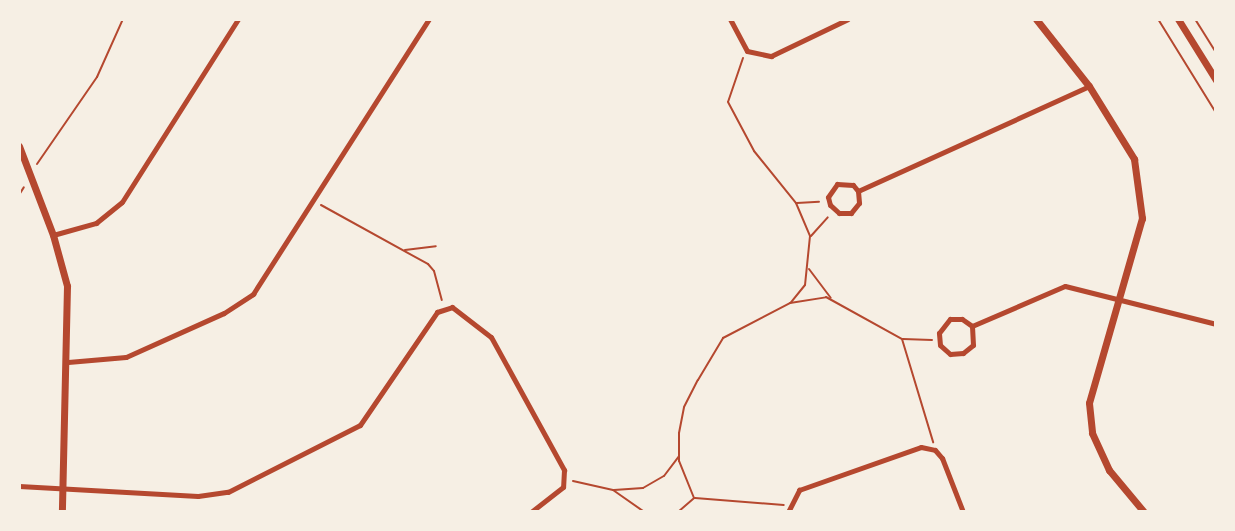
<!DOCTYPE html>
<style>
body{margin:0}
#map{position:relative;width:1235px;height:531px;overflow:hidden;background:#f6efe4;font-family:"Times New Roman",serif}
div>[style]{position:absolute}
.path>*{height:2px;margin:-1px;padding:0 1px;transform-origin:1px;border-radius:1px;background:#b5482f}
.minor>*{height:5px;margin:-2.5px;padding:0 2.5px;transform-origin:2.5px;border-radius:2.5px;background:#b5482f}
.tertiary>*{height:7px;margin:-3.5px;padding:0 3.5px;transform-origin:3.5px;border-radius:3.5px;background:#b5482f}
span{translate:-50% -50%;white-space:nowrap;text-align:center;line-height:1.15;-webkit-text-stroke:7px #f6efe4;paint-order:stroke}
.frame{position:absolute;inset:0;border:21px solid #f6efe4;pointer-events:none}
</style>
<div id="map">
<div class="path">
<i style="left:1158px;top:19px;width:110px;rotate:58.3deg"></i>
<i style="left:1195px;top:19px;width:39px;rotate:58deg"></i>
<i style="left:743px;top:58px;width:46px;rotate:108.8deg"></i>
<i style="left:728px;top:102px;width:55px;rotate:62deg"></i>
<i style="left:754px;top:151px;width:67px;rotate:51.1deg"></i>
<i style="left:796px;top:203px;width:36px;rotate:67deg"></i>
<i style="left:810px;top:236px;width:49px;rotate:95.8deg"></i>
<i style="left:805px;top:285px;width:22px;rotate:129deg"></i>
<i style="left:37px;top:164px;width:106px;rotate:-55.4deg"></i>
<i style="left:97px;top:77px;width:64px;rotate:-65.9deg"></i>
<i style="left:19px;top:195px;width:9px;rotate:-58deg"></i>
<i style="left:797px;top:203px;width:22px;rotate:-3deg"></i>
<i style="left:321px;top:205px;width:122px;rotate:28.9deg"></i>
<i style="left:428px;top:264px;width:9px;rotate:49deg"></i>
<i style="left:434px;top:271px;width:30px;rotate:75deg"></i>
<i style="left:811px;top:236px;width:25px;rotate:-48deg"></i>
<i style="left:405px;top:250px;width:31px;rotate:-7deg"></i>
<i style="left:809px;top:269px;width:36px;rotate:53deg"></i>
<i style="left:903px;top:339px;width:29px;rotate:2deg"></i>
<i style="left:573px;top:481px;width:41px;rotate:12.7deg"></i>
<i style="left:613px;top:490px;width:39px;rotate:35deg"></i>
<i style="left:614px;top:490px;width:29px;rotate:-4deg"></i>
<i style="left:643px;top:488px;width:24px;rotate:-30deg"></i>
<i style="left:664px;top:476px;width:25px;rotate:-53deg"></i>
<i style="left:695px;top:498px;width:89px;rotate:4.5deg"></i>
<i style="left:678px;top:512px;width:21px;rotate:-41deg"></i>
<i style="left:694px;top:498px;width:40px;rotate:-112deg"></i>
<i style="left:679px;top:461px;width:28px;rotate:-90deg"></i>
<i style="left:679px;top:433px;width:26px;rotate:-79deg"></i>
<i style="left:684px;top:407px;width:30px;rotate:-63deg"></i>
<i style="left:698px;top:380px;width:49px;rotate:-59.2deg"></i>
<i style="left:723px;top:338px;width:76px;rotate:-27.6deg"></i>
<i style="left:790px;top:303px;width:36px;rotate:-9deg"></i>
<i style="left:826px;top:297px;width:87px;rotate:28.9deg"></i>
<i style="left:902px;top:339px;width:108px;rotate:73.2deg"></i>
</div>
<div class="minor">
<i style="left:730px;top:19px;width:36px;rotate:62deg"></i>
<i style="left:747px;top:51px;width:25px;rotate:12deg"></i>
<i style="left:771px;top:56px;width:85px;rotate:-25.7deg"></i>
<i style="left:858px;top:191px;width:12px;rotate:85deg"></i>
<i style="left:859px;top:203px;width:13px;rotate:129deg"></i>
<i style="left:851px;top:213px;width:12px;rotate:180deg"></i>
<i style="left:839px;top:213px;width:12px;rotate:-138deg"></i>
<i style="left:830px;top:205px;width:8px;rotate:-104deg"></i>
<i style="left:828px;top:197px;width:16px;rotate:-55deg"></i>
<i style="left:837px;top:184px;width:16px;rotate:4deg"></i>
<i style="left:853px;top:185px;width:8px;rotate:50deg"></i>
<i style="left:858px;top:191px;width:254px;rotate:-24.4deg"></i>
<i style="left:53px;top:235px;width:45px;rotate:-15.6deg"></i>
<i style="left:96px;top:223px;width:33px;rotate:-39deg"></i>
<i style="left:122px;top:202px;width:217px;rotate:-57.6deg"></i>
<i style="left:972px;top:326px;width:19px;rotate:87deg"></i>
<i style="left:973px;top:345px;width:13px;rotate:141deg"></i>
<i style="left:963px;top:353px;width:13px;rotate:176deg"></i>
<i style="left:950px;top:354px;width:13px;rotate:-138deg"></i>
<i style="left:940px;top:345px;width:12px;rotate:-95deg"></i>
<i style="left:939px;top:333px;width:18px;rotate:-52deg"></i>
<i style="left:950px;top:319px;width:12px"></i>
<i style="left:962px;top:319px;width:12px;rotate:35deg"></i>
<i style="left:972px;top:326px;width:101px;rotate:-23.3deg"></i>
<i style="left:1065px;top:286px;width:156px;rotate:14.1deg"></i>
<i style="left:68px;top:362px;width:58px;rotate:-4.9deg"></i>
<i style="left:126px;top:357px;width:107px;rotate:-24.2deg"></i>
<i style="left:224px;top:313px;width:35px;rotate:-33deg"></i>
<i style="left:253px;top:294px;width:326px;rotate:-57.4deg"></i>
<i style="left:19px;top:486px;width:179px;rotate:3.2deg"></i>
<i style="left:198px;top:496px;width:30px;rotate:-8deg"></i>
<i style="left:228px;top:492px;width:148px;rotate:-26.9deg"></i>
<i style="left:360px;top:425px;width:137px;rotate:-55.7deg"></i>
<i style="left:437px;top:312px;width:16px;rotate:-18deg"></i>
<i style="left:452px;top:307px;width:49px;rotate:37.6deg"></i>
<i style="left:491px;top:337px;width:152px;rotate:61.2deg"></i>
<i style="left:564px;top:470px;width:17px;rotate:93deg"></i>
<i style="left:563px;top:487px;width:41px;rotate:142deg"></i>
<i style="left:788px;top:512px;width:25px;rotate:-63deg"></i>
<i style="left:799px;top:490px;width:129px;rotate:-19.4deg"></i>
<i style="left:921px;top:447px;width:14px;rotate:12deg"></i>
<i style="left:935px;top:450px;width:11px;rotate:49deg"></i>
<i style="left:942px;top:458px;width:58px;rotate:68.7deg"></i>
</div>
<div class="tertiary">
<i style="left:1036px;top:19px;width:85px;rotate:51.7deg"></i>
<i style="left:1089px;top:86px;width:86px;rotate:58.3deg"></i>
<i style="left:1134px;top:159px;width:60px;rotate:82.3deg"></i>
<i style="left:1142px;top:218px;width:192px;rotate:106deg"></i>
<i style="left:1089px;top:403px;width:30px;rotate:84deg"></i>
<i style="left:1092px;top:433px;width:41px;rotate:65.3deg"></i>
<i style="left:1109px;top:470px;width:55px;rotate:50.2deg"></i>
<i style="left:1178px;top:19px;width:72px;rotate:58.1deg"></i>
<i style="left:19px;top:146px;width:95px;rotate:69.1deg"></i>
<i style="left:53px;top:235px;width:53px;rotate:74.6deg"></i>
<i style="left:67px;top:286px;width:226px;rotate:91.3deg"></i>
</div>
<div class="frame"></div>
</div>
